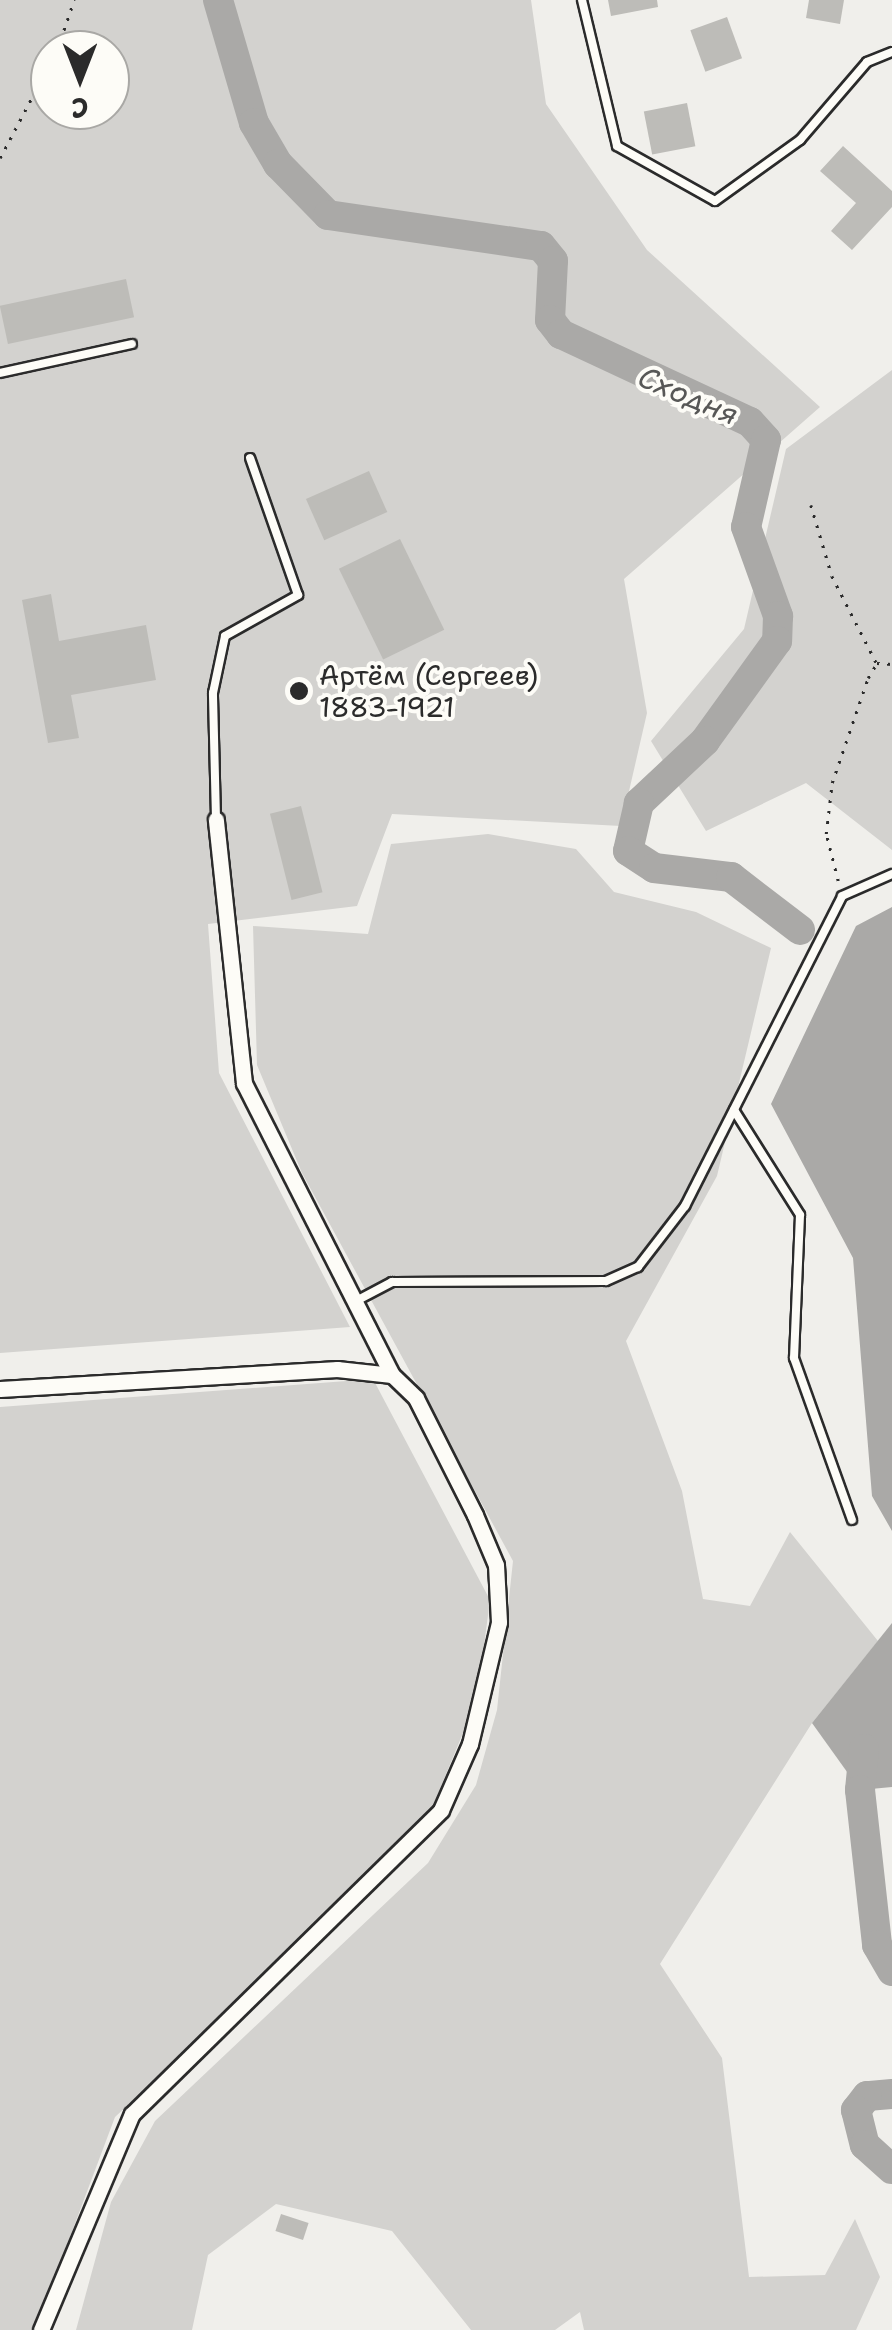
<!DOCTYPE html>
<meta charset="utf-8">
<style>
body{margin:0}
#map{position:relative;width:892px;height:2330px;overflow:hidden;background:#f0efeb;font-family:"Shantell Sans",sans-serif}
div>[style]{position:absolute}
.green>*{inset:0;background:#d3d2cf}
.water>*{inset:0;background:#aaa9a7}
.river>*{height:30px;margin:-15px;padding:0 15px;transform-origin:15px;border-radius:15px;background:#aaa9a7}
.building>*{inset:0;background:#bdbcb8;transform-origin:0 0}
.path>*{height:2.5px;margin-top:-1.25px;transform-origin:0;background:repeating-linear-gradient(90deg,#2b2b2b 0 2.5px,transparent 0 10.5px)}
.roads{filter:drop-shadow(2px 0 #2b2b2b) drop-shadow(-2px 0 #2b2b2b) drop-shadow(0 2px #2b2b2b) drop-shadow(0 -2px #2b2b2b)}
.service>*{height:8px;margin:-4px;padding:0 4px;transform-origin:4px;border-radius:4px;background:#fdfcf7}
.minor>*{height:15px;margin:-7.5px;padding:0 7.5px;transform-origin:7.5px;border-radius:7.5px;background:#fdfcf7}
.dots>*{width:28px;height:28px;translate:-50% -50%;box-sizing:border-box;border:5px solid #fdfcf7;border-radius:50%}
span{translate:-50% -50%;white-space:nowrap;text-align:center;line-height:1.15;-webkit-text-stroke:8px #fdfcf7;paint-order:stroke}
.poi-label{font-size:28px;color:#2b2b2b}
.left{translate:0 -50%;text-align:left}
.water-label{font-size:30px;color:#575756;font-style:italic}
.north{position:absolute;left:30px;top:30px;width:100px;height:100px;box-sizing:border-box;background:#fdfcf7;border:2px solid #a9a8a5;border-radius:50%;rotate:180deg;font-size:28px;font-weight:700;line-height:40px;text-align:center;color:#2b2b2b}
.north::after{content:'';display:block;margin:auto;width:35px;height:45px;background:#2b2b2b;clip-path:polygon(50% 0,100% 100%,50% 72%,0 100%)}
</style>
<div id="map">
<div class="green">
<i style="clip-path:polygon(evenodd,0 0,531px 0,546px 104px,647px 250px,820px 407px,624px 579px,647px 713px,621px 826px,392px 814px,357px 906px,208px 924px,219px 1073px,350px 1327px,0 1353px,0 0,50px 50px,110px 50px,110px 110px,50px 110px,50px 50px)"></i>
<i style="clip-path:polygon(892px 370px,892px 850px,806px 783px,706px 831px,651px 741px,744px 629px,786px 449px)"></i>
<i style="clip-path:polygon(488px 834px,576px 849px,614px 892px,696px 912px,771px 948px,717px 1176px,626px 1341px,682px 1491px,703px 1599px,750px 1606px,790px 1532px,878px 1641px,812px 1723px,660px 1964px,722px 2058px,749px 2277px,825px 2275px,855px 2219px,880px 2277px,856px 2330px,584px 2330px,580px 2312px,555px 2330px,471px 2330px,392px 2231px,276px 2204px,208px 2255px,192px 2330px,76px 2330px,111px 2202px,155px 2121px,428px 1863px,476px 1785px,497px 1710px,513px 1561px,302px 1173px,257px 1065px,253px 926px,368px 934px,391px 844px)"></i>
<i style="clip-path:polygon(373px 1379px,490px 1600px,477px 1699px,423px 1830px,115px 2117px,35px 2330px,0 2330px,0 1407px)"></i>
</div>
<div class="water">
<i style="clip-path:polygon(892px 907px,892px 1531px,872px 1496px,853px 1258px,771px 1104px,856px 926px)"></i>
<i style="clip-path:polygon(892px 1623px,892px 1787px,860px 1790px,812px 1723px)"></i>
</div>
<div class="river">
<i style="left:218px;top:0;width:128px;rotate:73.7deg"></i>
<i style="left:254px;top:123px;width:48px;rotate:59.7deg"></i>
<i style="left:278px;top:164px;width:71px;rotate:45.6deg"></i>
<i style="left:328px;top:215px;width:215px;rotate:8.3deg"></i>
<i style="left:541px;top:246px;width:19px;rotate:51deg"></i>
<i style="left:553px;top:261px;width:59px;rotate:92.9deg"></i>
<i style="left:550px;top:320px;width:18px;rotate:52deg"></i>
<i style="left:561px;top:334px;width:208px;rotate:25deg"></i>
<i style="left:750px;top:422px;width:24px;rotate:48deg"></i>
<i style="left:766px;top:440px;width:89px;rotate:102.9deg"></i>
<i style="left:746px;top:527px;width:95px;rotate:70.2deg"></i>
<i style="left:778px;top:616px;width:25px;rotate:92deg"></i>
<i style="left:777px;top:641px;width:123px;rotate:125.8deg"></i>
<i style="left:705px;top:741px;width:91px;rotate:136.8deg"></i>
<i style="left:639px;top:803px;width:49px;rotate:102.9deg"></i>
<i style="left:628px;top:851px;width:31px;rotate:33deg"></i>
<i style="left:654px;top:868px;width:78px;rotate:6.7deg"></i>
<i style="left:731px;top:877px;width:87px;rotate:37.5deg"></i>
<i style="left:864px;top:1749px;width:41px;rotate:95.6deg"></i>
<i style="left:860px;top:1790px;width:156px;rotate:83.7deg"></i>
<i style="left:877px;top:1945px;width:30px;rotate:60deg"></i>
<i style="left:892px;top:2094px;width:25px;rotate:175deg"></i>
<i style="left:867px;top:2096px;width:18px;rotate:128deg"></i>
<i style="left:856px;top:2110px;width:36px;rotate:76deg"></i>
<i style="left:865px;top:2145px;width:36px;rotate:42deg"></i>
</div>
<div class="building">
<i style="clip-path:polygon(608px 0,657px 0,658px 7px,611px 16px)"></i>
<i style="clip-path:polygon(809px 0,844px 0,840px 24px,806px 18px)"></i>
<i style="left:727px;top:17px;width:44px;height:39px;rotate:70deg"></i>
<i style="left:687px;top:103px;width:44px;height:44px;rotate:79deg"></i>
<i style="clip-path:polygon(843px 146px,892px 191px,892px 207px,852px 250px,831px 231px,856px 203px,820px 171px)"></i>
<i style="left:126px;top:279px;width:39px;height:129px;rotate:78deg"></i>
<i style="left:369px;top:471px;width:45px;height:69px;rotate:66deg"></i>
<i style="left:400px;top:539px;width:101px;height:68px;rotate:64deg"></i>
<i style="clip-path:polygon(51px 594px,59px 641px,146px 625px,156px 680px,71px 695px,79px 738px,48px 743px,22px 600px)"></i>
<i style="left:301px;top:806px;width:89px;height:32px;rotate:76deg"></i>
<i style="left:281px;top:2214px;width:29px;height:18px;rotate:18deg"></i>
</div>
<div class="path">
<i style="left:57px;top:50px;width:53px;rotate:-71.2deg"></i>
<i style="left:0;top:158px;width:107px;rotate:-62.2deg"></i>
<i style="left:811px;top:505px;width:74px;rotate:73.5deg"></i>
<i style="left:832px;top:576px;width:97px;rotate:62.9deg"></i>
<i style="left:838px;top:881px;width:49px;rotate:-104.3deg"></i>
<i style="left:826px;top:834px;width:51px;rotate:-83.3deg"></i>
<i style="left:832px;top:783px;width:111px;rotate:-71.1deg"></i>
<i style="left:868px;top:678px;width:17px;rotate:-59deg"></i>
<i style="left:877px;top:663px;width:15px;rotate:4deg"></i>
</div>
<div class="roads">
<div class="service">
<i style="left:582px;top:0;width:150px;rotate:76.5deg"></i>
<i style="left:617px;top:146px;width:112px;rotate:29.3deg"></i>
<i style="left:715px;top:201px;width:105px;rotate:-35.7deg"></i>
<i style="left:800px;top:140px;width:103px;rotate:-49.3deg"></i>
<i style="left:867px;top:62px;width:27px;rotate:-22deg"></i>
<i style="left:0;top:373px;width:135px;rotate:-12.4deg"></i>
<i style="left:216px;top:819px;width:126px;rotate:-91.4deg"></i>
<i style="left:213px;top:693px;width:58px;rotate:-78.1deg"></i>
<i style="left:225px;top:636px;width:84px;rotate:-29.3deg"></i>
<i style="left:298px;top:595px;width:145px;rotate:-109.3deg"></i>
<i style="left:734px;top:1110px;width:124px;rotate:57.8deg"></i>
<i style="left:800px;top:1215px;width:143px;rotate:92.4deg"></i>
<i style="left:794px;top:1358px;width:172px;rotate:70.3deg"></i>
<i style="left:356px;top:1301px;width:41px;rotate:-27.8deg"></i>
<i style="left:392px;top:1282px;width:214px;rotate:-0.3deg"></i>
<i style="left:606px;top:1281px;width:35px;rotate:-24deg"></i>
<i style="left:638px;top:1267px;width:77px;rotate:-52.4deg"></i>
<i style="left:685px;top:1206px;width:347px;rotate:-63.1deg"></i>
<i style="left:842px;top:896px;width:55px;rotate:-23.7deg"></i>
</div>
<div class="minor">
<i style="left:0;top:1389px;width:338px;rotate:-3.4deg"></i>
<i style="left:337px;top:1369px;width:55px;rotate:6.2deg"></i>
<i style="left:41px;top:2330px;width:234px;rotate:-67.2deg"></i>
<i style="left:132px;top:2114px;width:433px;rotate:-44.5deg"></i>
<i style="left:441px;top:1810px;width:72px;rotate:-66.3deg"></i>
<i style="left:470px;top:1744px;width:125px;rotate:-76.6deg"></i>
<i style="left:499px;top:1622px;width:57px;rotate:-93deg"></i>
<i style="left:496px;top:1565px;width:54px;rotate:-112.8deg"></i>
<i style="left:475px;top:1515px;width:131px;rotate:-116.8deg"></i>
<i style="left:416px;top:1398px;width:33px;rotate:-136deg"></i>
<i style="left:392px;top:1375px;width:327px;rotate:-116.9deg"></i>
<i style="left:244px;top:1083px;width:265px;rotate:-96.1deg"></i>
</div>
</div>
<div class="dots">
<i style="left:299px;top:691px;background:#2b2b2b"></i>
</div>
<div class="poi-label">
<span class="left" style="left:319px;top:691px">Артём (Сергеев)<br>1883-1921</span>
</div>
<div class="water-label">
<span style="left:688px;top:396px;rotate:23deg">Сходня</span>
</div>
<div class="north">С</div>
</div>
